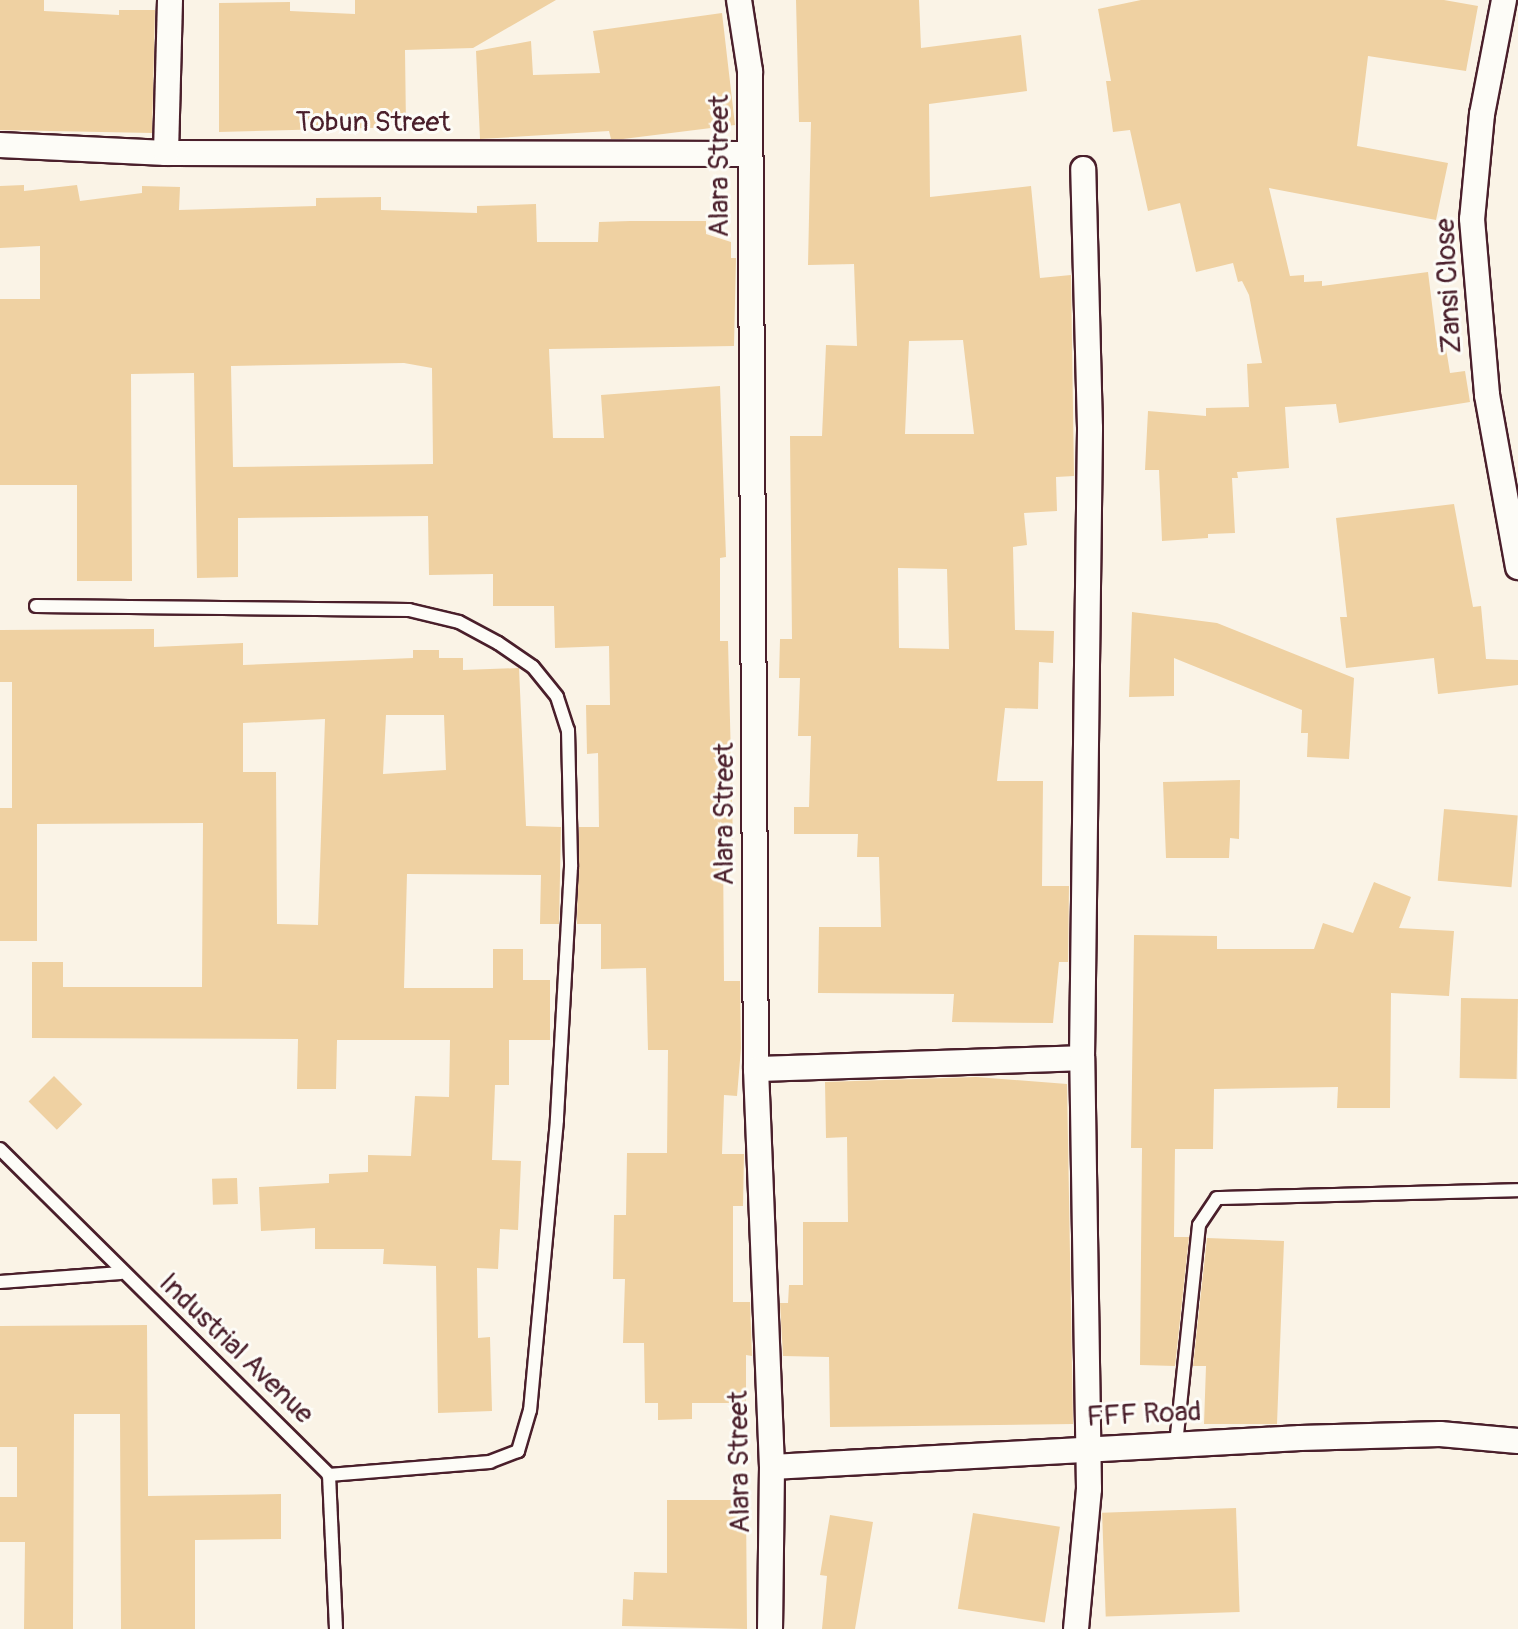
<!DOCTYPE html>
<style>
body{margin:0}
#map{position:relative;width:1518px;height:1629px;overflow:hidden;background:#faf3e6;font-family:Pangolin,sans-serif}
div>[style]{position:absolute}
.building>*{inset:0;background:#efd1a2;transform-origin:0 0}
.roads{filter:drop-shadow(2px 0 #4a1f2b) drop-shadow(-2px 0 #4a1f2b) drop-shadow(0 2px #4a1f2b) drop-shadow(0 -2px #4a1f2b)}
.lane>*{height:12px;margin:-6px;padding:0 6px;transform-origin:6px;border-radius:6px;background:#fdfcf7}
.street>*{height:24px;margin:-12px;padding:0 12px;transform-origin:12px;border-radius:12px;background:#fdfcf7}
span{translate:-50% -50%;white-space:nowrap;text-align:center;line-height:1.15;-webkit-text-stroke:6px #fdfcf7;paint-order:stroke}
.street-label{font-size:28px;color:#4a1f2b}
</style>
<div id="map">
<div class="building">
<i style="clip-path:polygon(0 0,44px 0,44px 11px,119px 15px,119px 10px,155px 10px,152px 133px,0 130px)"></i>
<i style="clip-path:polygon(355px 0,556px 0,473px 48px,405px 50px,406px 127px,219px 132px,219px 3px,290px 2px,290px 11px,355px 14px)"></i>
<i style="clip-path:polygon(evenodd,796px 0,919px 0,921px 48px,1021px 35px,1027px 91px,929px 104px,930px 197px,1031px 186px,1040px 278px,1071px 275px,1074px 476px,1056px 477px,1057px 511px,1024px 513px,1027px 545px,1013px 547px,1015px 630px,1054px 631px,1053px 663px,1039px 662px,1038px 709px,1005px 708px,997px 781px,1043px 781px,1042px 886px,1069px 886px,1068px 962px,1059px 962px,1053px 1023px,952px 1022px,954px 994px,818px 993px,819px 927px,881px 927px,879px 857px,857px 857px,858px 834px,794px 834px,794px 807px,809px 807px,811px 736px,798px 736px,800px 678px,779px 678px,780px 639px,792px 639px,790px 436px,822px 436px,826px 345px,857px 346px,854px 264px,808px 265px,811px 122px,799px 122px,796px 0,963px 340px,974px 434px,905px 434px,909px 341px,963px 340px,796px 0,898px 568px,947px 569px,949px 649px,899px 648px,898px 568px)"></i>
<i style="clip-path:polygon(1141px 0,1444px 0,1478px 6px,1466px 71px,1368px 56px,1357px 146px,1448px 163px,1436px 220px,1269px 188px,1290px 276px,1304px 275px,1304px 282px,1322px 281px,1322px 286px,1428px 272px,1437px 344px,1445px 342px,1450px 373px,1465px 371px,1470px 402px,1339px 423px,1336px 404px,1285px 407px,1289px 468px,1237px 472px,1238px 478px,1232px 478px,1235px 533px,1208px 534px,1208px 538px,1162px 541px,1159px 470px,1145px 470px,1148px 411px,1206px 416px,1206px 408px,1249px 407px,1247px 364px,1262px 363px,1249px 295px,1242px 281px,1238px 282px,1233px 263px,1196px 272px,1180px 203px,1148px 211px,1130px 130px,1113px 132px,1106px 81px,1111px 81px,1098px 9px)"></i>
<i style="clip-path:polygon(722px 13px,735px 125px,623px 139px,611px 139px,609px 131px,480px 139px,476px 51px,531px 41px,533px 75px,600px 73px,593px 31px)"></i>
<i style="clip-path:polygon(evenodd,24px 185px,24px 191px,77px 185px,80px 201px,142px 193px,142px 186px,180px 187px,179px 210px,316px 206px,316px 198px,381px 197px,381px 210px,477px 213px,477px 206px,536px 204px,537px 242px,598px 242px,599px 222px,630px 221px,706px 221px,706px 234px,731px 242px,731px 258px,736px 258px,734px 346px,549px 349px,553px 438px,604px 438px,601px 395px,720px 386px,726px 557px,720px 558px,720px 641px,728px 641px,733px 839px,723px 839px,724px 981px,740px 981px,741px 1048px,737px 1096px,724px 1095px,722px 1154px,744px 1154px,743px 1206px,733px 1206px,733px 1302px,750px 1302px,752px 1356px,746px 1355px,746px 1403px,692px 1403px,692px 1419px,658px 1420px,658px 1403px,645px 1403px,644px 1343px,623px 1343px,625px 1279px,613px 1279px,614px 1215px,626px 1215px,627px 1153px,667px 1153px,668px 1050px,648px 1050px,646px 968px,601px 969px,601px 924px,577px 924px,579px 827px,599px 827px,598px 753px,587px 754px,586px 705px,610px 705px,609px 646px,555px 648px,554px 606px,493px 606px,493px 574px,429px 575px,428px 516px,238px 518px,238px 577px,197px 578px,194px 373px,131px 374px,132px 581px,77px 581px,77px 485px,0 485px,0 299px,40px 299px,40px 246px,0 248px,0 186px,24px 185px,404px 363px,432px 368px,433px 464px,233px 467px,231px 366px,404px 363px)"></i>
<i style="clip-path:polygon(1454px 504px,1473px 607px,1481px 606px,1486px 659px,1518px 660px,1518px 685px,1438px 694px,1434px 658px,1346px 668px,1340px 617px,1347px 617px,1336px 518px)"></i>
<i style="clip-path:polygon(1132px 612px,1217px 623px,1354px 678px,1349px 759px,1307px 757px,1308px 733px,1301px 733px,1302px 710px,1174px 658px,1174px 696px,1129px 697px)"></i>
<i style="clip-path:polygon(evenodd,154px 629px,154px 647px,243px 643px,243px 665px,413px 658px,413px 650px,439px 650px,439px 658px,463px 658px,463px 670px,519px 668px,526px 826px,561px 827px,559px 924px,540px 924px,541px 875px,407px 874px,404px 988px,493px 988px,493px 949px,523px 949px,523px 980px,550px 980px,550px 1040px,509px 1040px,509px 1085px,495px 1085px,492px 1160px,521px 1161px,518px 1230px,500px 1229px,498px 1269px,477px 1268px,478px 1338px,490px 1337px,492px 1411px,438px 1413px,436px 1266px,383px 1264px,384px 1249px,315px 1249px,315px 1228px,261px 1231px,259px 1187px,329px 1183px,329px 1174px,368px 1172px,368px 1155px,411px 1156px,415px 1096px,449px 1097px,450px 1040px,337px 1040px,336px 1089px,297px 1089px,298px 1039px,32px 1038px,32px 962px,63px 962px,63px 987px,202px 987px,203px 823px,37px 824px,37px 941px,0 941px,0 808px,12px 808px,12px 682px,0 682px,0 630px,154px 629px,386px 715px,444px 715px,446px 770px,383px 774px,386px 715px,154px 629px,325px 719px,318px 925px,277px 924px,276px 772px,243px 772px,243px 723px,325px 719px)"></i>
<i style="clip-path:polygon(1240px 780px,1239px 839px,1230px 838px,1229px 858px,1166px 858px,1163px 782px)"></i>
<i style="left:1444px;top:809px;width:74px;height:72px;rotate:5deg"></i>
<i style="clip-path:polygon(1374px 882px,1411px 897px,1399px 928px,1454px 931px,1449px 996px,1391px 993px,1390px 1108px,1337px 1108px,1338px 1087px,1214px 1089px,1213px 1149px,1175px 1149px,1174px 1237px,1189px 1237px,1175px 1366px,1140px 1365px,1142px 1148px,1131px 1148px,1134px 935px,1217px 936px,1217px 949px,1314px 949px,1323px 923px,1353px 933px)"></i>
<i style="left:1461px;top:998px;width:57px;height:80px;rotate:1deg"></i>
<i style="left:54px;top:1076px;width:40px;height:36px;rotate:45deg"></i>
<i style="clip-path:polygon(976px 1077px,1067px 1084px,1073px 1424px,830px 1427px,829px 1357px,783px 1356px,780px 1303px,788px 1303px,789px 1285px,803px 1285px,803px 1222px,848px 1222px,847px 1137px,826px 1138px,825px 1082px)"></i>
<i style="left:237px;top:1178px;width:26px;height:25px;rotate:88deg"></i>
<i style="clip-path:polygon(1207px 1238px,1284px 1241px,1277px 1424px,1204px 1424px,1206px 1366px,1193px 1366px)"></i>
<i style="clip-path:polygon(147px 1325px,148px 1496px,281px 1494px,281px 1539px,195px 1540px,195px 1629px,121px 1629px,120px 1414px,74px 1414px,73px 1629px,24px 1629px,25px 1542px,0 1542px,0 1497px,17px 1497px,17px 1447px,0 1447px,0 1326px)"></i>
<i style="clip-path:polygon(667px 1500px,746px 1500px,747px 1629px,622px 1626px,623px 1599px,633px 1600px,634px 1572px,667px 1573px)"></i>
<i style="left:1236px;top:1508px;width:104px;height:134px;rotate:88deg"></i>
<i style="left:973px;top:1513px;width:88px;height:97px;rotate:9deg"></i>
<i style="clip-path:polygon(830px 1515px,873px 1522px,855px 1629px,822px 1629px,827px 1576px,820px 1575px)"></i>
</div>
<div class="roads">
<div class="lane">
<i style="left:36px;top:606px;width:373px;rotate:0.6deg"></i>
<i style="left:409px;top:610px;width:51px;rotate:13.5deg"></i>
<i style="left:459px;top:622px;width:44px;rotate:28.3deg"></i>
<i style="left:498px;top:643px;width:42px;rotate:34.4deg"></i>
<i style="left:533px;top:667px;width:38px;rotate:51deg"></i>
<i style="left:557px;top:697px;width:35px;rotate:72deg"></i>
<i style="left:568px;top:730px;width:137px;rotate:88.7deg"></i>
<i style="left:571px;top:867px;width:253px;rotate:93.2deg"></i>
<i style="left:557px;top:1120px;width:291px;rotate:95.3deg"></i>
<i style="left:530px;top:1410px;width:43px;rotate:106.3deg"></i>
<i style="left:518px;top:1451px;width:30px;rotate:159deg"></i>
<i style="left:490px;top:1462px;width:162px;rotate:175.4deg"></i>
<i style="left:0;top:1149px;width:463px;rotate:44.7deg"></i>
<i style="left:329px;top:1475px;width:154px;rotate:87.4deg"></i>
<i style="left:0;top:1282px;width:121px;rotate:-4.3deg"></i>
<i style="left:1176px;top:1444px;width:220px;rotate:-84deg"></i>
<i style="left:1199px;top:1225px;width:32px;rotate:-56deg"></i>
<i style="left:1217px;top:1198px;width:301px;rotate:-1.5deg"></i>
</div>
<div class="street">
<i style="left:739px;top:0;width:72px;rotate:81.2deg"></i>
<i style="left:750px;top:71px;width:998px;rotate:89.66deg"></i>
<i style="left:756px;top:1069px;width:398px;rotate:87.7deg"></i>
<i style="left:772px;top:1467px;width:162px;rotate:90.7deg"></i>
<i style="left:1504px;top:0;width:116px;rotate:100.9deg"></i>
<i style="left:1482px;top:114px;width:105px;rotate:95.4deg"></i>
<i style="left:1472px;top:219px;width:177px;rotate:85.1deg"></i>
<i style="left:1487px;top:395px;width:175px;rotate:79.8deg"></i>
<i style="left:0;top:145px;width:166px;rotate:2.8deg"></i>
<i style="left:166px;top:153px;width:581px;rotate:0.1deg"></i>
<i style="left:166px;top:153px;width:153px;rotate:-88.5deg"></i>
<i style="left:756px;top:1069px;width:326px;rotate:-1.9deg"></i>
<i style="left:772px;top:1467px;width:529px;rotate:-3.14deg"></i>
<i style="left:1300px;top:1438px;width:140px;rotate:-1.6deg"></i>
<i style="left:1440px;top:1434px;width:78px;rotate:5.1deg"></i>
<i style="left:1076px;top:1629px;width:141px;rotate:-84.7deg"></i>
<i style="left:1089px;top:1489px;width:431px;rotate:-90.9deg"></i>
<i style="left:1082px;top:1058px;width:630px;rotate:-89.27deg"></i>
<i style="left:1090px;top:428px;width:259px;rotate:-91.5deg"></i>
</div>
</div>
<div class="street-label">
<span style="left:373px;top:123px">Tobun Street</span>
<span style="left:720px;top:166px;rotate:-90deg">Alara Street</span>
<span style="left:1449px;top:286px;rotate:-93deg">Zansi Close</span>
<span style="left:725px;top:814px;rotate:-90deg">Alara Street</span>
<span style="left:236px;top:1349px;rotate:44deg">Industrial Avenue</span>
<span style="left:1144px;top:1415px;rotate:-3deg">FFF Road</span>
<span style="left:740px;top:1462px;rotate:-91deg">Alara Street</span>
</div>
</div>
